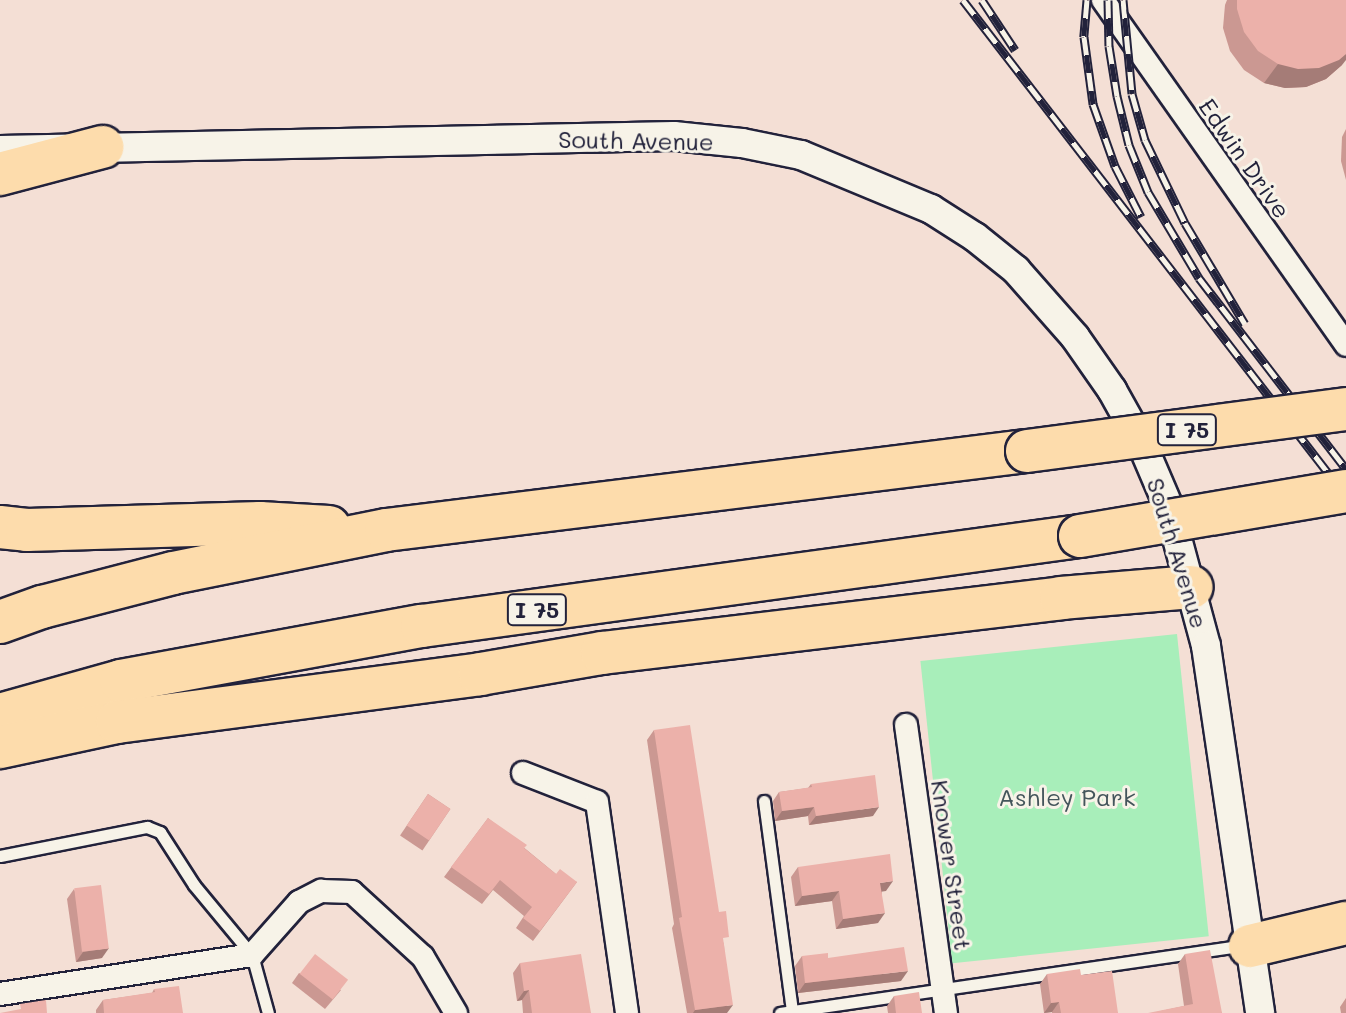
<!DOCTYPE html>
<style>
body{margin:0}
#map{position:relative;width:1346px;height:1013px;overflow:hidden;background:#f4dfd5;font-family:Mali,sans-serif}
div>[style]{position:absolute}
.green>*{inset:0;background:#a8eeba;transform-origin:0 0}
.roads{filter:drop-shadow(2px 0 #22223b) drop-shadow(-2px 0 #22223b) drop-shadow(0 2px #22223b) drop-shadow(0 -2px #22223b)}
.service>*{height:11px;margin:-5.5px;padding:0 5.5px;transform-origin:5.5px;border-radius:5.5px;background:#f7f3e8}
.minor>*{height:22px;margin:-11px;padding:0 11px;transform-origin:11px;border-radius:11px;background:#f7f3e8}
.tertiary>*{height:28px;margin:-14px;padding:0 14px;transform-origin:14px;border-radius:14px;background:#f7f3e8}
.motorway>*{height:42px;margin:-21px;padding:0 21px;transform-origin:21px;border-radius:21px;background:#fddcac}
.rail>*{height:9px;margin-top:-4.5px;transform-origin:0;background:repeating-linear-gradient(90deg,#f7f3e8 0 18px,#22223b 0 36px);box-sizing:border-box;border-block:2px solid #22223b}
.bridges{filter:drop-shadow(2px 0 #22223b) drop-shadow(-2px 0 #22223b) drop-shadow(0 2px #22223b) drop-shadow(0 -2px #22223b)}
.motorway-bridge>*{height:42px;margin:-21px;padding:0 21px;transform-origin:21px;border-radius:21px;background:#fddcac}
.wall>*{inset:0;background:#cb9892;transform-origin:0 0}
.shaded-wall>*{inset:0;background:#a57c77}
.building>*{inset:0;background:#ecb1aa;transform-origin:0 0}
span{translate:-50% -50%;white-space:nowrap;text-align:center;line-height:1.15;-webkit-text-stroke:6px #f7f3e8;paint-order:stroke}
.shield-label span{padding:2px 6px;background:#f7f3e8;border:2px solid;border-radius:6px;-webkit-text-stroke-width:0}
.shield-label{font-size:22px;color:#22223b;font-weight:700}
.street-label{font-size:24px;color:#22223b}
.park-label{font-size:24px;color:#44555b}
</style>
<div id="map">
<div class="green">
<i style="left:1177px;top:634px;width:304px;height:258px;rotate:84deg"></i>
</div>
<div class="roads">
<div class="service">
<i style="left:764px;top:801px;width:211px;rotate:82.4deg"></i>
<i style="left:0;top:856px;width:150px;rotate:-11.2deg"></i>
<i style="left:147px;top:827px;width:14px;rotate:21deg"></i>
<i style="left:160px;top:832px;width:63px;rotate:57.3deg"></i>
<i style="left:194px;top:885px;width:91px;rotate:50.4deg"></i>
<i style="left:252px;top:955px;width:60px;rotate:74.6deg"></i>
<i style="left:780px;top:1013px;width:467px;rotate:-8.3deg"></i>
</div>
<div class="minor">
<i style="left:1103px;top:0;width:422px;rotate:54.8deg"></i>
<i style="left:906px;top:725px;width:291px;rotate:82.1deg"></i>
<i style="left:523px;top:773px;width:79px;rotate:21.4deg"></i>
<i style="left:597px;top:802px;width:213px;rotate:81.9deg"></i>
<i style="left:0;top:994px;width:255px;rotate:-8.8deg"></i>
<i style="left:252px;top:955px;width:71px;rotate:-48.4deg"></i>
<i style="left:299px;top:902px;width:25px;rotate:-27deg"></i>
<i style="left:321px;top:891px;width:31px;rotate:2deg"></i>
<i style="left:352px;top:892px;width:96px;rotate:42.5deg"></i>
<i style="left:423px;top:957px;width:65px;rotate:59.5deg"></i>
</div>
<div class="tertiary">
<i style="left:0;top:150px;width:674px;rotate:-1.19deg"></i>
<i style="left:674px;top:136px;width:68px;rotate:5.9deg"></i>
<i style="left:742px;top:143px;width:60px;rotate:11.5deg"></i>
<i style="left:801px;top:155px;width:141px;rotate:22.6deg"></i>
<i style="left:931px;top:209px;width:52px;rotate:32.5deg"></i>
<i style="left:975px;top:237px;width:53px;rotate:38.8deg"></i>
<i style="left:1016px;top:270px;width:89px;rotate:48.6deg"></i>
<i style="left:1075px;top:337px;width:65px;rotate:55.1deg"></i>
<i style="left:1112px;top:390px;width:60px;rotate:60.9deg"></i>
<i style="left:1141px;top:442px;width:69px;rotate:66.8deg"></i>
<i style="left:1168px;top:505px;width:146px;rotate:74.9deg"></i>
<i style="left:1206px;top:646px;width:371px;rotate:81.6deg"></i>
</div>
<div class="motorway">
<i style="left:0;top:174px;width:106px;rotate:-14.8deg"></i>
<i style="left:0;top:527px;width:27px;rotate:6deg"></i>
<i style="left:27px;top:530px;width:233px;rotate:-1.7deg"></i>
<i style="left:260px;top:523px;width:69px;rotate:3.3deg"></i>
<i style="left:0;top:622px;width:45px;rotate:-19.7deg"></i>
<i style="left:42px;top:607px;width:135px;rotate:-14.5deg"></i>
<i style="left:173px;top:573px;width:217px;rotate:-11.4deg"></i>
<i style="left:386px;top:530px;width:646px;rotate:-7.03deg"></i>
<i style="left:0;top:715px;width:126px;rotate:-15.7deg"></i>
<i style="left:121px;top:681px;width:306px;rotate:-10.4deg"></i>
<i style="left:422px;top:626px;width:664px;rotate:-7.79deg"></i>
<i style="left:0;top:747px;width:120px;rotate:-12.1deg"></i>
<i style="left:117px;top:722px;width:366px;rotate:-7.5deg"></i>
<i style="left:480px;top:674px;width:124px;rotate:-9.8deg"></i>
<i style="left:602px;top:653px;width:462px;rotate:-6.8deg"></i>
<i style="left:1061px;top:598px;width:131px;rotate:-4.8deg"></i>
<i style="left:1250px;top:946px;width:99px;rotate:-13.5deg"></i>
</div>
</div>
<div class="rail">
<i style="left:963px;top:0;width:627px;rotate:52.33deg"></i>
<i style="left:982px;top:0;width:60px;rotate:56.6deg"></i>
<i style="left:1087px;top:0;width:37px;rotate:95deg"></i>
<i style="left:1084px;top:37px;width:68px;rotate:82.3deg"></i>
<i style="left:1093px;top:104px;width:66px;rotate:70.5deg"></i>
<i style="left:1115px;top:166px;width:57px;rotate:63deg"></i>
<i style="left:1108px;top:0;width:46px;rotate:88.8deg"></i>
<i style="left:1109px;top:46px;width:51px;rotate:80.9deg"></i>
<i style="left:1117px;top:96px;width:50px;rotate:76.2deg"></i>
<i style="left:1129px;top:145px;width:51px;rotate:68deg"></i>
<i style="left:1148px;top:192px;width:100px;rotate:59.3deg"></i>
<i style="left:1199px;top:278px;width:241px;rotate:52.4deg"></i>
<i style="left:1123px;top:0;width:94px;rotate:84.5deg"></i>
<i style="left:1132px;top:94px;width:48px;rotate:74.2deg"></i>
<i style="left:1145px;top:140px;width:92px;rotate:64.3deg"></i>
<i style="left:1185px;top:223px;width:117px;rotate:59.3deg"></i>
</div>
<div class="bridges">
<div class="motorway-bridge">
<i style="left:1027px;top:451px;width:322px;rotate:-7.5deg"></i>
<i style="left:1080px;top:536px;width:270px;rotate:-9.6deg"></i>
</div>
</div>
<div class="wall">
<i style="clip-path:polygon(1227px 0,1346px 0,1342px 65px,1326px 79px,1306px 87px,1285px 88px,1264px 83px,1244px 70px,1230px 51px,1223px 28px,1225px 5px)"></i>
<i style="clip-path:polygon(1346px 129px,1346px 180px,1341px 161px,1342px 137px)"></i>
<i style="clip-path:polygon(654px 730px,724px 945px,727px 1013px,687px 1013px,672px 928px,674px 924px,647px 740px)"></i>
<i style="clip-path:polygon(811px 784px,873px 816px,809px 825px,808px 816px,775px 821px,773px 801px,779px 792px,808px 788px)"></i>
<i style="left:428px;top:794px;width:27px;height:50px;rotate:34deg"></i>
<i style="clip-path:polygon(488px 818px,556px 874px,577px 882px,533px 941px,516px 928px,524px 916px,493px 890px,482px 904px,444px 877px)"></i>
<i style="clip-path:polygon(798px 867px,886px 891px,882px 891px,878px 923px,836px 929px,832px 901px,795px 906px,791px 877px)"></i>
<i style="clip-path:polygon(74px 889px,102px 958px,76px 962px,67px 899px)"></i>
<i style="clip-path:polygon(1185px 954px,1222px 1013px,1161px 1011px,1184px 1006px,1178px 964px)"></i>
<i style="clip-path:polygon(802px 956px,828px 958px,901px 981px,798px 993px,795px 966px)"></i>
<i style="clip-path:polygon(520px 963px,591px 1013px,523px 1013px,522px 1000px,517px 1001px,513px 973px)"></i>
<i style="clip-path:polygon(299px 973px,341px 990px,325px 1009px,292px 983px)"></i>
<i style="clip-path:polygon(1047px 974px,1081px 975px,1118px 1013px,1052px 1013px,1052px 1012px,1044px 1013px,1040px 984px)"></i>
<i style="clip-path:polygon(154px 989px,183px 1013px,96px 1013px,96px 1010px,103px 1000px,152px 993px)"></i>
<i style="clip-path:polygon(894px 996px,922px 1013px,888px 1013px,887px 1006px)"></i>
<i style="clip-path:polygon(1346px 998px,1346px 1013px,1341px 1013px,1340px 1007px)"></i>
</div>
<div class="shaded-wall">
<i style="clip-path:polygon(1346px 54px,1346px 60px,1342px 65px,1326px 79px,1306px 87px,1285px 88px,1264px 83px,1278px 64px)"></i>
<i style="clip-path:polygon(814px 807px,808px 816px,775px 821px,782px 811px)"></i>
<i style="clip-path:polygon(879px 807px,873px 816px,809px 825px,816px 816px)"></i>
<i style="clip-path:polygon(893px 881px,886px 891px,873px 893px,880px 883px)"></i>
<i style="clip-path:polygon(839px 891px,832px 901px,795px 906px,802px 896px)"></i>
<i style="clip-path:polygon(885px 913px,878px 923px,836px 929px,843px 919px)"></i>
<i style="clip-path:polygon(109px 948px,102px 958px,76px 962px,83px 952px)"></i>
<i style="clip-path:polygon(908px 971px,901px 981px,798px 993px,805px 983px)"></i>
<i style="clip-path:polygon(529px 990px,522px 1000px,517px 1001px,524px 991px)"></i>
<i style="clip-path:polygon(1059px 1002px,1052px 1012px,1044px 1013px,1051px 1003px)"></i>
<i style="clip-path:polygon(733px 1005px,727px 1013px,693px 1013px,695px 1010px)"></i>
</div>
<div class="building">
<i style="clip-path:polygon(1237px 0,1346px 0,1346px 54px,1339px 60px,1319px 68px,1298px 69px,1278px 64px,1258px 51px,1244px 32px,1237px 9px)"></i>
<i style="clip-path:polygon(690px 725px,719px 912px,726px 911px,729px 937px,723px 938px,733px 1005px,695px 1010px,679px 918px,682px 917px,654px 730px)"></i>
<i style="clip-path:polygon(875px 775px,879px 807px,816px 816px,814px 807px,782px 811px,779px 792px,812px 787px,811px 784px)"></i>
<i style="left:428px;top:794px;width:27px;height:38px;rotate:34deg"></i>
<i style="clip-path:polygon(488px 818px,527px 845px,524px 848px,556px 874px,560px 869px,577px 882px,540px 931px,523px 918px,532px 907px,500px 880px,489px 894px,451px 867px)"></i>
<i style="clip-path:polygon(890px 854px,893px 881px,880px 883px,885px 913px,843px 919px,839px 891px,802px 896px,798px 867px)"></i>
<i style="left:101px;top:885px;width:64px;height:27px;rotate:83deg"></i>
<i style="clip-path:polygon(904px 947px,908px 971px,805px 983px,802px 956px,828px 953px,828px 958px)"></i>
<i style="clip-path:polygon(1210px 950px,1222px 1013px,1148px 1013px,1193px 1004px,1185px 954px)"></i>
<i style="left:315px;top:954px;width:42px;height:25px;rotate:38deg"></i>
<i style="clip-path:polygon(581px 954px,591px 1013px,532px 1013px,529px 990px,524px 991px,520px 963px)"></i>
<i style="clip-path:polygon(1080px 969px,1081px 975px,1112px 971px,1118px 1013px,1061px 1013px,1059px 1002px,1051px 1003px,1047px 974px)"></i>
<i style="clip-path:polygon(179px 986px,183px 1013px,104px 1013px,103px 1000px,155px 992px,154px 989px)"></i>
<i style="clip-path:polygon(919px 992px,922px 1013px,896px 1013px,894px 996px)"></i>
<i style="clip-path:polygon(46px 1000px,47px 1013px,0 1013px,21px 1009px,20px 1004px)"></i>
</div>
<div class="shield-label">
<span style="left:1187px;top:430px">I 75</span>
<span style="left:537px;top:610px">I 75</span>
</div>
<div class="street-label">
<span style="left:636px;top:140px;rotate:1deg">South Avenue</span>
<span style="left:1245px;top:158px;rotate:55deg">Edwin Drive</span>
<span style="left:1178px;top:553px;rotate:73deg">South Avenue</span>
<span style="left:952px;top:865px;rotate:82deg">Knower Street</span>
</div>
<div class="park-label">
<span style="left:1067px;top:797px">Ashley Park</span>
</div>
</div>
